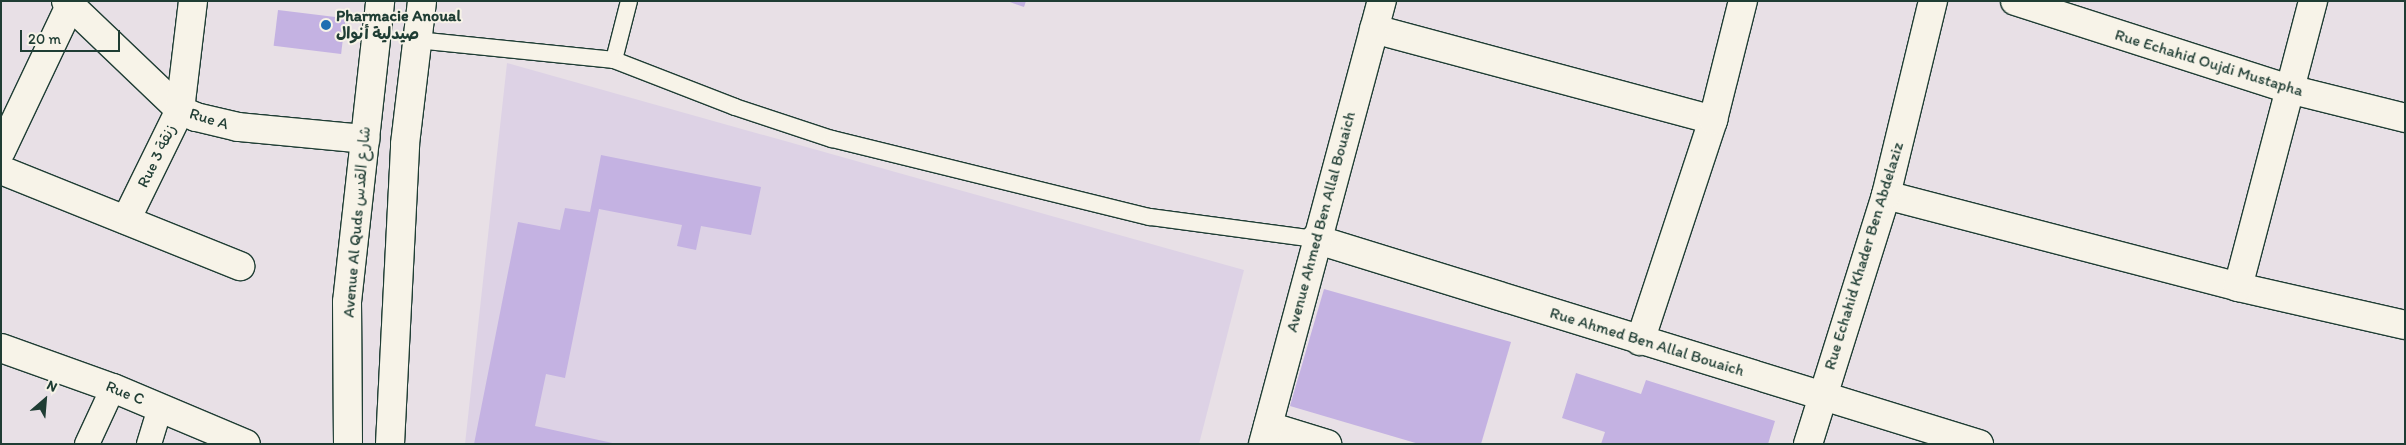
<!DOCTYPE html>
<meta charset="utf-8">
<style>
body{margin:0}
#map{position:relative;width:2406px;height:445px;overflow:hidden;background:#e8e0e6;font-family:Itim,"Playpen Sans Arabic",sans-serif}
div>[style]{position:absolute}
.built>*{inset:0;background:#ddd2e5}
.building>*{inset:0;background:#c4b2e2;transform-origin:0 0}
.roads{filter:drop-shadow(1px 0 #1f3d34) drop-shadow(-1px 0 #1f3d34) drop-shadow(0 1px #1f3d34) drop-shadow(0 -1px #1f3d34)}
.service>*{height:16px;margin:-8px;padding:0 8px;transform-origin:8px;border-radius:8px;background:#f7f3e8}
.pedestrian>*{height:24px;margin:-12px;padding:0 12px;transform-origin:12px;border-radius:12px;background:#f7f3e8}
.minor>*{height:28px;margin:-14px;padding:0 14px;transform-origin:14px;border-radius:14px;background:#f7f3e8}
.secondary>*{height:28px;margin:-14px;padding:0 14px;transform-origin:14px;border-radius:14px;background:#f7f3e8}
.dots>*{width:14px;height:14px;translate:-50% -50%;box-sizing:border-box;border:2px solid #f7f3e8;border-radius:50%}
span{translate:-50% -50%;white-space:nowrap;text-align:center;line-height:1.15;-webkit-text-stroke:4px #f7f3e8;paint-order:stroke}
.poi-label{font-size:16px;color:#1f3d34;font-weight:700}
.left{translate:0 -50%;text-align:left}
.street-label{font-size:16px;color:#1f3d34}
.frame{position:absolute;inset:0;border:2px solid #1f3d34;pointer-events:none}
.north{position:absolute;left:20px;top:375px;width:50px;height:50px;-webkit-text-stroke:4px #f7f3e8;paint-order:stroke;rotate:27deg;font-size:14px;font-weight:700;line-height:20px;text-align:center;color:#1f3d34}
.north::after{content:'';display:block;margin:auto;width:18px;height:22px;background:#1f3d34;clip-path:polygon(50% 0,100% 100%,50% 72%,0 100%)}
.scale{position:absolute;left:20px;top:30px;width:100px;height:22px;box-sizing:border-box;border:2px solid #1f3d34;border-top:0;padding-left:6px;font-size:15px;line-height:18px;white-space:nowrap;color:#1f3d34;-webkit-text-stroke:4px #f7f3e8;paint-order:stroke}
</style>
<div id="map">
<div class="built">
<i style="clip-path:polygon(507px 63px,1244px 270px,1199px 444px,465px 444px)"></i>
</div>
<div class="building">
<i style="clip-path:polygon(1007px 1px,1026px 1px,1024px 7px)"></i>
<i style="left:278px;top:10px;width:68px;height:36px;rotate:7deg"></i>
<i style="clip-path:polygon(601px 155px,761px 187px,751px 235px,701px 226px,696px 250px,677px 246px,682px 225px,599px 209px,565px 378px,546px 374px,535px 426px,617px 444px,474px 444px,518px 222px,560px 230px,565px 208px,590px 212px)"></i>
<i style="clip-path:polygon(1324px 289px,1511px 342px,1481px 444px,1419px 444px,1290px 406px)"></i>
<i style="clip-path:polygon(1576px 373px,1641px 394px,1646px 380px,1775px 421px,1768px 444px,1601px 444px,1605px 432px,1562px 418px)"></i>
</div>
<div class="roads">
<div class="service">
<i style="left:629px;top:1px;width:61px;rotate:104.3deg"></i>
<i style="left:614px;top:60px;width:130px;rotate:21.2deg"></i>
<i style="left:735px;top:107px;width:102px;rotate:18.3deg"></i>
<i style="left:832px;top:139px;width:327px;rotate:13.8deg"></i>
<i style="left:1150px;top:217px;width:166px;rotate:7.6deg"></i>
<i style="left:417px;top:40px;width:198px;rotate:5.8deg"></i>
</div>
<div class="pedestrian">
<i style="left:87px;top:444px;width:62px;rotate:-65.1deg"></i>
<i style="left:149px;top:444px;width:38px;rotate:-73deg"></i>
</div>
<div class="minor">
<i style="left:66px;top:1px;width:158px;rotate:43.7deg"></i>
<i style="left:180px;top:110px;width:17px;rotate:24deg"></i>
<i style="left:196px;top:117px;width:43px;rotate:13.4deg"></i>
<i style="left:238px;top:127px;width:128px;rotate:5.4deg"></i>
<i style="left:2015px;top:1px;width:288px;rotate:17.8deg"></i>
<i style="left:2289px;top:89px;width:120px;rotate:14deg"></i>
<i style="left:1374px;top:29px;width:351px;rotate:15deg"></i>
<i style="left:1px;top:151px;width:161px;rotate:-64.6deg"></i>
<i style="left:1px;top:170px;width:258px;rotate:21.9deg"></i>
<i style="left:1886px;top:195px;width:364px;rotate:14.6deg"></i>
<i style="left:2238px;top:287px;width:171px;rotate:12.8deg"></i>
<i style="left:126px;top:220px;width:123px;rotate:-63.9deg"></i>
<i style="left:180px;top:110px;width:110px;rotate:-83.2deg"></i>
<i style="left:1315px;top:239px;width:695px;rotate:17.16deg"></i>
<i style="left:2238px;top:287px;width:296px;rotate:-75.3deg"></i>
<i style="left:1640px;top:341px;width:233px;rotate:-71.7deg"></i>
<i style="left:1713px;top:120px;width:123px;rotate:-75.9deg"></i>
<i style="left:1px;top:348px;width:119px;rotate:19.7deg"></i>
<i style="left:113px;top:388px;width:144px;rotate:22.8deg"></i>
<i style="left:1268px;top:426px;width:62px;rotate:17deg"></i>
<i style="left:1263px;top:444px;width:459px;rotate:-75deg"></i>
<i style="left:1808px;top:444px;width:261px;rotate:-72.6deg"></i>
<i style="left:1886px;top:195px;width:200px;rotate:-76.4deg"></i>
</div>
<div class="secondary">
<i style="left:348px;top:444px;width:142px;rotate:-90.4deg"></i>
<i style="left:347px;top:302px;width:303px;rotate:-83.7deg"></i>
<i style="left:390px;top:444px;width:300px;rotate:-87.1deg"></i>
<i style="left:405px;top:144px;width:144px;rotate:-83.2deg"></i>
</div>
</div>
<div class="dots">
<i style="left:326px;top:25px;background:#1f6fb2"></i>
</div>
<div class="poi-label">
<span class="left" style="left:336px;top:25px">Pharmacie Anoual<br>صيدلية أنوال</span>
</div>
<div class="street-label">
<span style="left:2209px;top:63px;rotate:17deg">Rue Echahid Oujdi Mustapha</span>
<span style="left:209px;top:119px;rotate:17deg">Rue A</span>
<span style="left:157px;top:156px;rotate:-64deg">Rue 3 زنقة</span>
<span style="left:357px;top:222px;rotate:-85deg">Avenue Al Quds شارع القدس</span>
<span style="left:1321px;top:222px;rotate:-75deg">Avenue Ahmed Ben Allal Bouaich</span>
<span style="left:1864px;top:256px;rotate:-73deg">Rue Echahid Khader Ben Abdelaziz</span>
<span style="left:1647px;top:342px;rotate:17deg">Rue Ahmed Ben Allal Bouaich</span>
<span style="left:125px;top:393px;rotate:22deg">Rue C</span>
</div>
<div class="frame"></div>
<div class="north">N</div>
<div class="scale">20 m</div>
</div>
